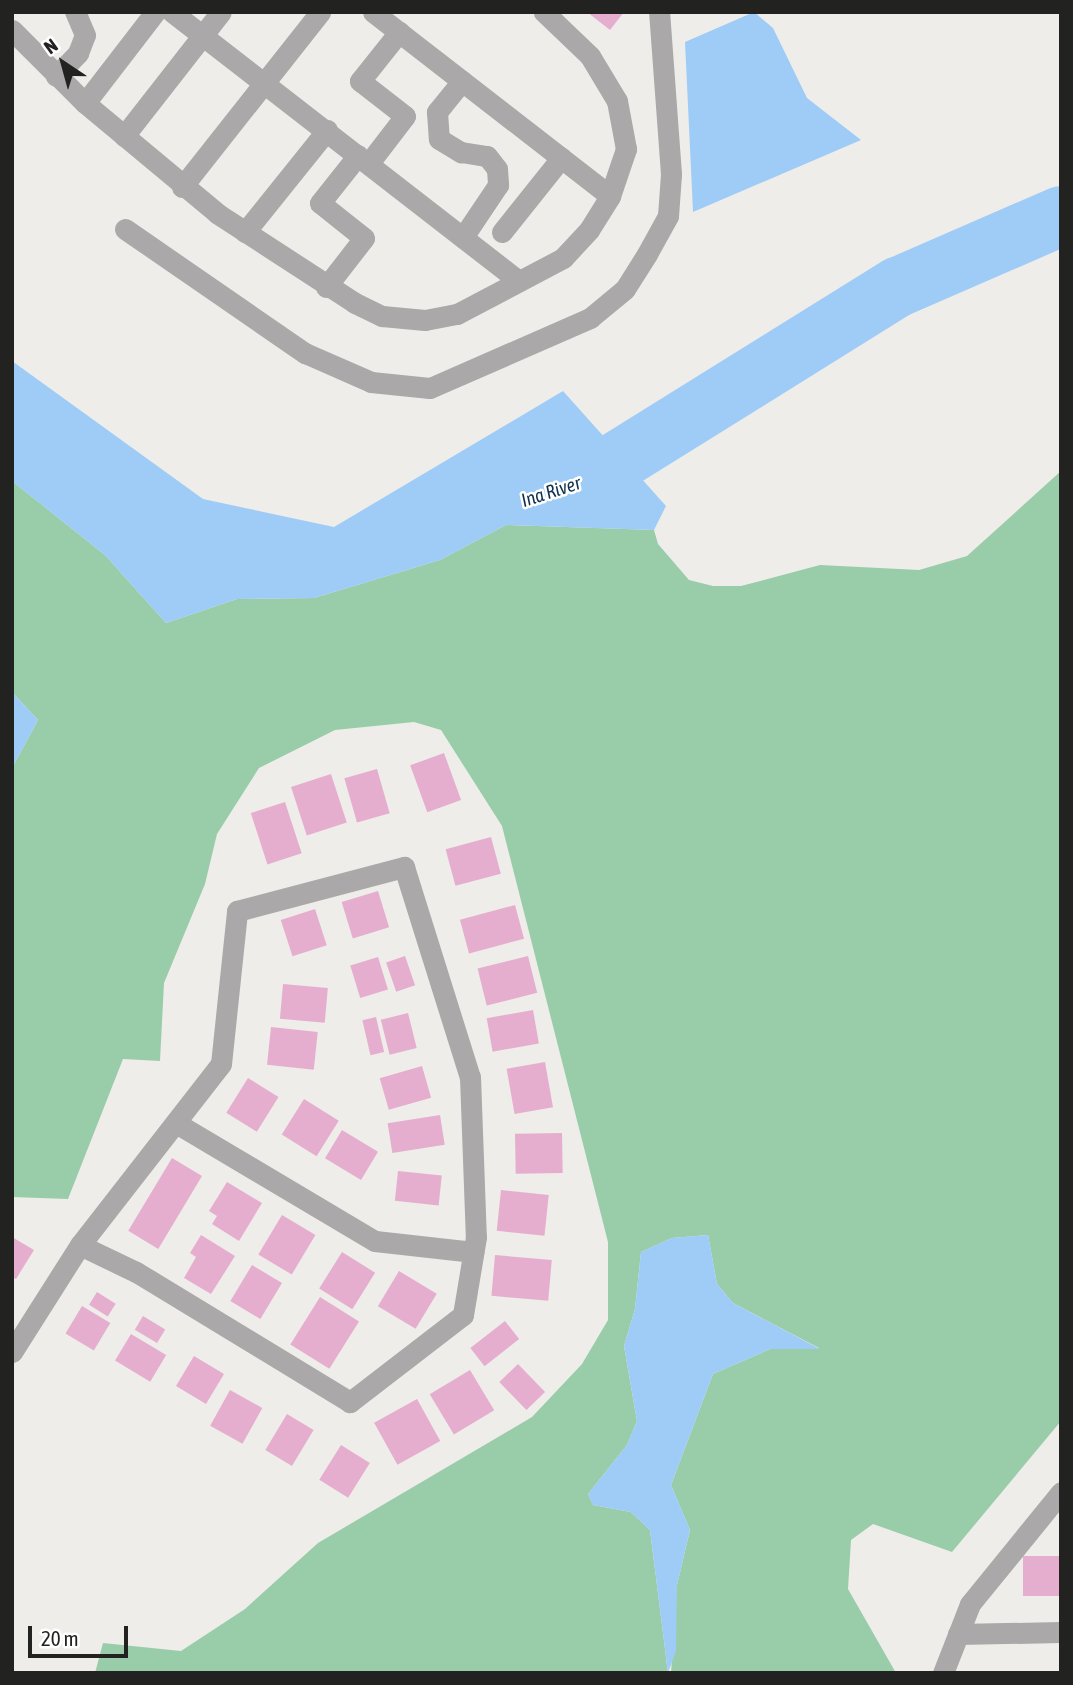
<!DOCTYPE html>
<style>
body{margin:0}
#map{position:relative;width:1073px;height:1685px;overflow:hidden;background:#eeede9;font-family:"Asap Condensed",sans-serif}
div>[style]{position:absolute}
.green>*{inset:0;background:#99cda9}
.water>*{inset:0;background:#9eccf7}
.river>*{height:60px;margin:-30px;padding:0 30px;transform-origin:30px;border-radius:30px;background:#9eccf7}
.building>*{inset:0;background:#e6aece;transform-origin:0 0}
.minor>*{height:21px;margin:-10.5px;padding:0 10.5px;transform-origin:10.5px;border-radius:10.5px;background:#aaa8a8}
span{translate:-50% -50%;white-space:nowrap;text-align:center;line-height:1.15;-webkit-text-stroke:5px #fff;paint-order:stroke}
.water-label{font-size:19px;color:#0f314e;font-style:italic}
.frame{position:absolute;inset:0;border:14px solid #222220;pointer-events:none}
.north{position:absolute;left:28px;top:28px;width:70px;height:70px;-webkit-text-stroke:5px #fff;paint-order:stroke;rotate:324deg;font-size:19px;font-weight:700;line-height:28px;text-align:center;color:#222220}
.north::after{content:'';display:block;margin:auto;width:24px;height:32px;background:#222220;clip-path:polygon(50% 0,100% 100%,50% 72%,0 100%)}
.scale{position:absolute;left:28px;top:1626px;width:100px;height:32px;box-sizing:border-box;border:4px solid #222220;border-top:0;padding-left:9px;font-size:21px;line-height:24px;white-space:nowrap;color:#222220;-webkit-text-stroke:5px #fff;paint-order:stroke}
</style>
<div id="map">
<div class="green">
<i style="clip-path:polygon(1061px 471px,1061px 1421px,952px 1552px,873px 1524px,851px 1540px,848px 1589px,896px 1673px,671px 1673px,677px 1585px,690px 1530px,671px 1485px,713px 1374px,770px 1349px,819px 1348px,733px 1303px,717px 1284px,708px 1235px,672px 1238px,641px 1252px,635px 1309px,624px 1346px,637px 1421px,627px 1445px,588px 1494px,593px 1505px,631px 1512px,650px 1530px,668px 1673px,95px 1673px,103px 1643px,181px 1651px,245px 1609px,318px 1543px,532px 1417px,582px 1364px,608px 1320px,608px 1242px,502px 826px,441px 730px,414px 722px,335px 730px,259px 768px,217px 834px,205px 884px,164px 983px,160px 1061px,123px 1059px,68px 1199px,12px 1197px,12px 768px,38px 720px,12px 692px,12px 481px,105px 555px,166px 623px,237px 599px,314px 598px,440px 560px,506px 525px,654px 530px,658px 544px,689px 580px,713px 586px,741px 586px,820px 565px,919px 570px,967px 556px)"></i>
</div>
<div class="water">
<i style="clip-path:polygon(754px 12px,773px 28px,807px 98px,861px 140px,693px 212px,685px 42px)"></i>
<i style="clip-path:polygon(12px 361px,203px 499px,334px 527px,563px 391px,666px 506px,654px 530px,506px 525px,440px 560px,314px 598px,237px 599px,166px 623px,105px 555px,12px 481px)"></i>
<i style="clip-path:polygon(12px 692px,38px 720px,12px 768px)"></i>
<i style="clip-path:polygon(708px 1235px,717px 1284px,733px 1303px,820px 1349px,770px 1349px,713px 1374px,671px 1485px,690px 1530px,677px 1585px,676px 1651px,668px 1673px,650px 1530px,631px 1512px,593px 1505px,588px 1494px,627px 1445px,637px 1421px,624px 1346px,635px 1309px,641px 1252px,672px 1238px)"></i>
</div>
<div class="river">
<i style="left:551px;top:491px;width:40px;rotate:-18deg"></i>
<i style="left:589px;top:479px;width:364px;rotate:-31.9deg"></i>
<i style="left:898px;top:287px;width:178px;rotate:-23.5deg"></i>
</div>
<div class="building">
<i style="clip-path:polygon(587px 12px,624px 12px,610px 30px)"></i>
<i style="left:444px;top:753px;width:50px;height:36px;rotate:70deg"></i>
<i style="left:377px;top:769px;width:46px;height:34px;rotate:74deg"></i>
<i style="left:331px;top:774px;width:51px;height:42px;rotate:72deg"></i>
<i style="left:285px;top:802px;width:54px;height:36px;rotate:72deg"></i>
<i style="left:491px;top:837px;width:38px;height:47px;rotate:75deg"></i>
<i style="left:378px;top:891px;width:38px;height:38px;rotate:73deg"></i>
<i style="left:515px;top:905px;width:35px;height:57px;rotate:75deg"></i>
<i style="left:315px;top:909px;width:38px;height:36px;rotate:72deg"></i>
<i style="left:405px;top:956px;width:31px;height:20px;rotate:71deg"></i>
<i style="left:528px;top:956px;width:38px;height:52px;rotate:76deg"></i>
<i style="left:378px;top:957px;width:34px;height:29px;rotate:73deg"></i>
<i style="left:283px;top:984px;width:45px;height:35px;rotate:5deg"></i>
<i style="left:533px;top:1010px;width:34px;height:47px;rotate:80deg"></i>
<i style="left:408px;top:1013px;width:36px;height:28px;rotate:76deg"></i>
<i style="left:376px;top:1017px;width:36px;height:14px;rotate:77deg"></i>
<i style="left:271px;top:1027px;width:47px;height:38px;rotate:6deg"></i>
<i style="left:545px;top:1062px;width:46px;height:39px;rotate:80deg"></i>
<i style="left:422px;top:1066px;width:33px;height:44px;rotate:74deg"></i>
<i style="left:248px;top:1078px;width:36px;height:41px;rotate:32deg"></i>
<i style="left:304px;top:1099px;width:41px;height:42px;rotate:32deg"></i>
<i style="left:440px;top:1115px;width:30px;height:53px;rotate:81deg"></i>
<i style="left:342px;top:1130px;width:42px;height:33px;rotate:31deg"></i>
<i style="left:562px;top:1133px;width:40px;height:47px;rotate:89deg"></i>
<i style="left:172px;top:1158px;width:35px;height:85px;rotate:31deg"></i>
<i style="left:398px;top:1171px;width:44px;height:30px;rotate:6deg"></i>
<i style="clip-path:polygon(227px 1182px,262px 1203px,239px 1241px,212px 1224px,217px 1216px,209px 1211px)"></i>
<i style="left:501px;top:1190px;width:48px;height:41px;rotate:6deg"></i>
<i style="left:282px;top:1215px;width:39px;height:46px;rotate:31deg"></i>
<i style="clip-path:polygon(201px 1235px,235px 1256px,211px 1294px,184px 1278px,196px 1257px,190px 1253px)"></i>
<i style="clip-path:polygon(12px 1237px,34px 1250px,16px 1279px,12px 1277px)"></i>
<i style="left:342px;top:1252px;width:39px;height:43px;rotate:32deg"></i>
<i style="left:495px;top:1255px;width:57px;height:41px;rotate:5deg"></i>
<i style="left:252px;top:1265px;width:35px;height:42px;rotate:31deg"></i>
<i style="left:399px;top:1271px;width:44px;height:41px;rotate:31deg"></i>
<i style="left:97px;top:1292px;width:22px;height:15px;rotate:32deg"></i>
<i style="left:320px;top:1297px;width:46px;height:56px;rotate:32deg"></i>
<i style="left:82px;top:1306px;width:33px;height:32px;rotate:31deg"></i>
<i style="left:143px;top:1316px;width:26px;height:16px;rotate:31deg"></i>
<i style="left:505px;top:1321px;width:23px;height:44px;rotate:52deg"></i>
<i style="left:131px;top:1334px;width:41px;height:31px;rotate:31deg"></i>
<i style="left:194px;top:1356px;width:35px;height:35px;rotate:31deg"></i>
<i style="left:518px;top:1364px;width:39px;height:26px;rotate:46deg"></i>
<i style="left:470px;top:1370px;width:47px;height:47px;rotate:59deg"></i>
<i style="left:230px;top:1390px;width:37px;height:41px;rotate:29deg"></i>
<i style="left:417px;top:1399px;width:48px;height:49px;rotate:61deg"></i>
<i style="left:287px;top:1414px;width:31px;height:42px;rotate:31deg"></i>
<i style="left:341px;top:1445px;width:34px;height:41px;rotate:32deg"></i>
<i style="left:1061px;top:1556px;width:40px;height:38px;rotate:90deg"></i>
</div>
<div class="minor">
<i style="left:172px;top:12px;width:439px;rotate:37.8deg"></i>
<i style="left:373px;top:12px;width:300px;rotate:37.8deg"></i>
<i style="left:12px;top:30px;width:103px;rotate:45deg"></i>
<i style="left:85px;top:103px;width:173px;rotate:39.8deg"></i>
<i style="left:218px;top:214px;width:163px;rotate:33deg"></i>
<i style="left:355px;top:303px;width:30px;rotate:26deg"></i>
<i style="left:382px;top:316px;width:43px;rotate:5.3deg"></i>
<i style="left:425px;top:320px;width:33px;rotate:-11deg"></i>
<i style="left:457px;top:314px;width:120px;rotate:-27.8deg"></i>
<i style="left:563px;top:258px;width:38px;rotate:-47deg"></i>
<i style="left:589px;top:230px;width:40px;rotate:-58deg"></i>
<i style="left:610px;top:196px;width:50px;rotate:-71.2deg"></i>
<i style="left:626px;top:149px;width:49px;rotate:-100.6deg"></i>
<i style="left:617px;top:101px;width:52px;rotate:-121deg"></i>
<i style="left:590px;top:56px;width:64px;rotate:-136.3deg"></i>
<i style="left:56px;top:76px;width:32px;rotate:-46deg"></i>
<i style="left:78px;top:53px;width:19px;rotate:-69deg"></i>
<i style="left:85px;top:35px;width:25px;rotate:-113deg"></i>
<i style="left:462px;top:81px;width:40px;rotate:129deg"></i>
<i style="left:437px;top:112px;width:27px;rotate:86deg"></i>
<i style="left:439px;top:139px;width:26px;rotate:31deg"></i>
<i style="left:461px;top:152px;width:26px;rotate:9deg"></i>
<i style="left:487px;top:156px;width:16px;rotate:52deg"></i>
<i style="left:497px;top:169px;width:16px;rotate:86deg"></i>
<i style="left:498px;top:185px;width:63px;rotate:123.9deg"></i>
<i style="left:85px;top:103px;width:115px;rotate:-52.4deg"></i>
<i style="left:124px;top:136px;width:157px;rotate:-52deg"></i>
<i style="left:369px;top:163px;width:59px;rotate:-52.5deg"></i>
<i style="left:405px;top:116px;width:57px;rotate:-142.1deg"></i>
<i style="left:360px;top:81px;width:63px;rotate:-51.5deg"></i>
<i style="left:182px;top:187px;width:223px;rotate:-51.7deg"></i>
<i style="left:125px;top:229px;width:219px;rotate:34.6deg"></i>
<i style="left:305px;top:353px;width:72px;rotate:23.7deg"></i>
<i style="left:371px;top:382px;width:59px;rotate:5.8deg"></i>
<i style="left:430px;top:388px;width:175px;rotate:-23.6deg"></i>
<i style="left:590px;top:318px;width:45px;rotate:-39.6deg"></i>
<i style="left:625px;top:289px;width:41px;rotate:-57.8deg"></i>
<i style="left:647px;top:254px;width:43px;rotate:-61.1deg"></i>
<i style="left:668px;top:216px;width:42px;rotate:-85.9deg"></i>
<i style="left:671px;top:174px;width:162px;rotate:-94.2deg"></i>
<i style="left:245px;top:232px;width:131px;rotate:-51.2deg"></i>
<i style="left:502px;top:232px;width:95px;rotate:-51.4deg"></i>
<i style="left:326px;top:287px;width:62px;rotate:-52.2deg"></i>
<i style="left:364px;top:238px;width:56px;rotate:-141.5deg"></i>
<i style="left:320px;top:203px;width:61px;rotate:-51.6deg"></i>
<i style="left:176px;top:1123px;width:231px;rotate:30.7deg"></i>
<i style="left:375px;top:1241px;width:99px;rotate:6.4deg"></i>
<i style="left:12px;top:1352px;width:127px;rotate:-57.6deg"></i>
<i style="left:80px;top:1245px;width:229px;rotate:-52.1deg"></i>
<i style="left:221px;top:1064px;width:154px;rotate:-84deg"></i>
<i style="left:237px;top:911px;width:173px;rotate:-14.8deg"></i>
<i style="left:404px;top:867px;width:220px;rotate:72.6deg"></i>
<i style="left:470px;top:1077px;width:160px;rotate:87.9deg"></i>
<i style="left:476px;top:1237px;width:79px;rotate:99.5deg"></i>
<i style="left:463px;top:1315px;width:143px;rotate:142.4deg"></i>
<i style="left:350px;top:1402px;width:250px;rotate:-148.7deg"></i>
<i style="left:136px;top:1272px;width:62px;rotate:-154.3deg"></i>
<i style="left:958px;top:1634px;width:103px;rotate:-1.1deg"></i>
<i style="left:943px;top:1673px;width:74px;rotate:-68.6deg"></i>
<i style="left:970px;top:1604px;width:144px;rotate:-50.9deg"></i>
</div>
<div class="water-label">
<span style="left:551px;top:492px;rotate:-18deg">Ina River</span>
</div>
<div class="frame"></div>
<div class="north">N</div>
<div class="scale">20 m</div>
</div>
